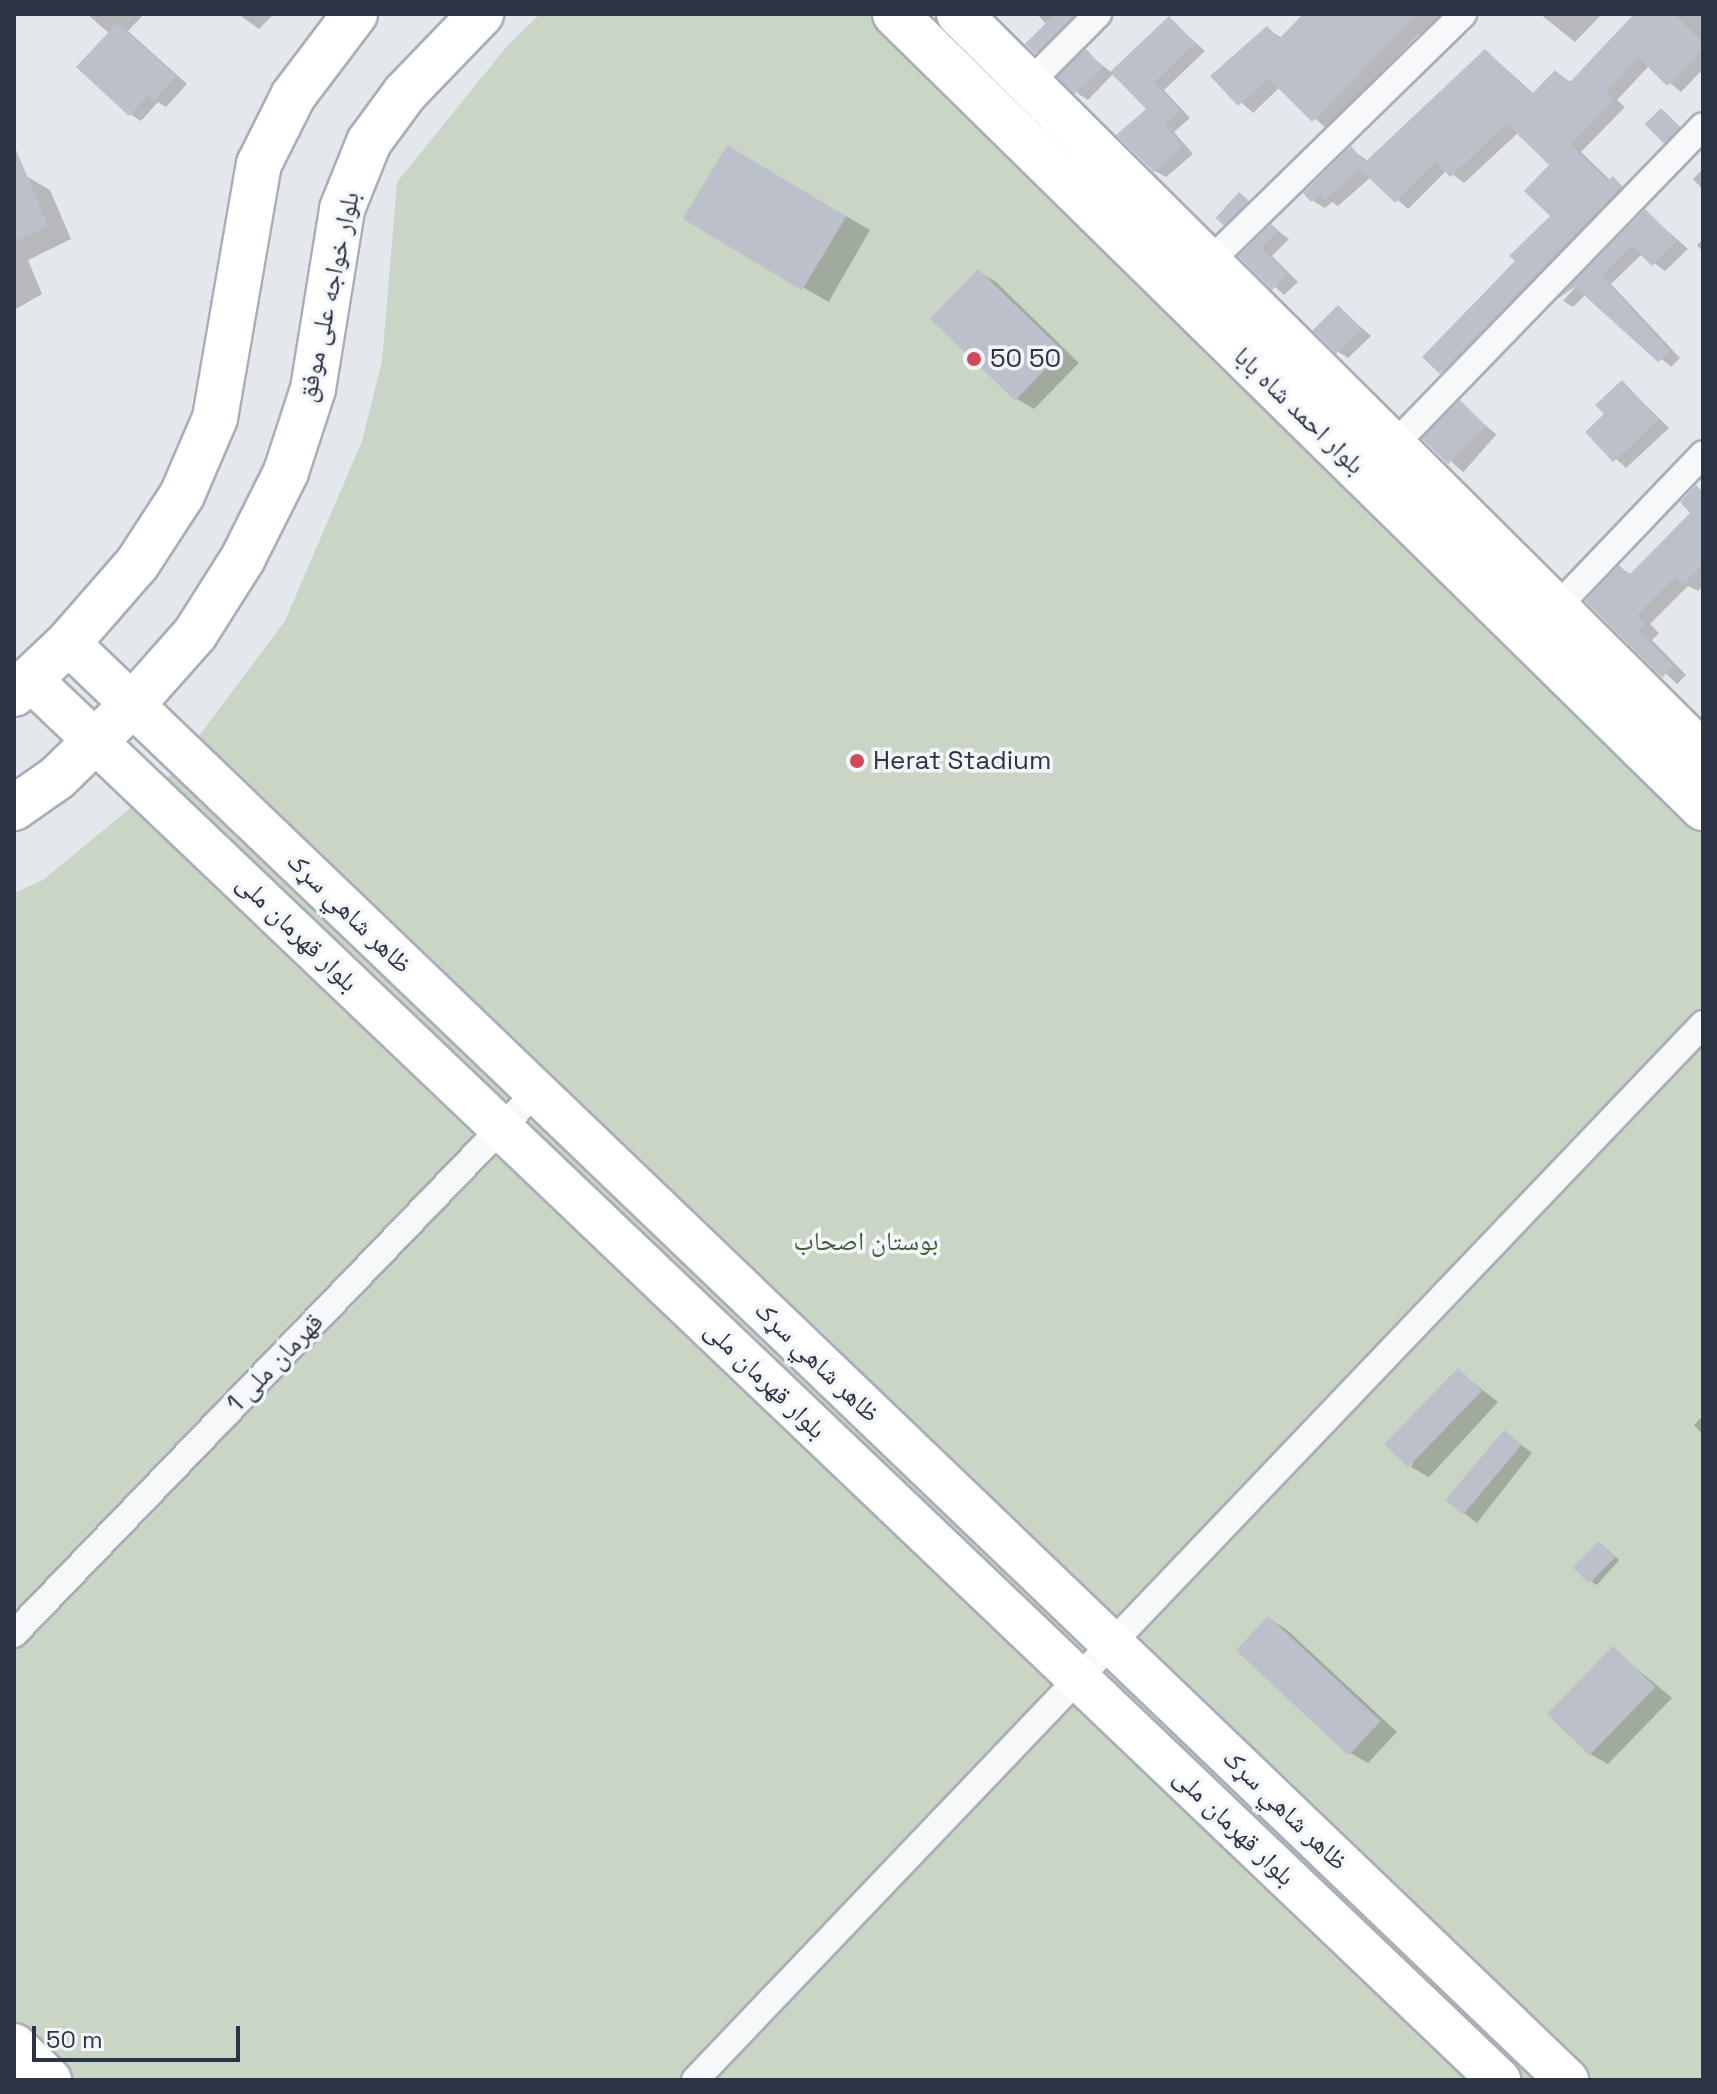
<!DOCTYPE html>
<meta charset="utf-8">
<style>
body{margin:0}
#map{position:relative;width:1717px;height:2094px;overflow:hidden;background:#e4e7ec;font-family:"Space Grotesk","Noto Naskh Arabic",sans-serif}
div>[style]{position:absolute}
.green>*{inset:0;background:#c9d6c5}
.shadow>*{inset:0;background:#0003;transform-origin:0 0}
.building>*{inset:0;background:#bbc0ca;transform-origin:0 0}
.roads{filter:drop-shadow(2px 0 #a9aeb7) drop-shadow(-2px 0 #a9aeb7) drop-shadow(0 2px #a9aeb7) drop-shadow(0 -2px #a9aeb7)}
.street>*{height:26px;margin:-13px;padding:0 13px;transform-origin:13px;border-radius:13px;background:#f7f8fa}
.primary>*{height:42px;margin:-21px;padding:0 21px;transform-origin:21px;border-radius:21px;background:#fff}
.highway>*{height:44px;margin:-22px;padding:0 22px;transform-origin:22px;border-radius:22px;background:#fff}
.dots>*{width:22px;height:22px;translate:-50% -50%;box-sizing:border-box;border:4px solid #f4f6f9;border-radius:50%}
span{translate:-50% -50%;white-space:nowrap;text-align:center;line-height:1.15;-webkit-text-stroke:7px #f4f6f9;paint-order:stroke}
.street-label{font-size:26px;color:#2b3445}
.poi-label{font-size:26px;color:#2b3445}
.left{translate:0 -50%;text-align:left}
.park-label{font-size:26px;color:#3f6138}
.frame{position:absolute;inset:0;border:16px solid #2b3445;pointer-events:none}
.scale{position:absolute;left:32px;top:2026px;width:208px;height:36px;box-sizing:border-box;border:4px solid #2b3445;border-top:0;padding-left:10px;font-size:24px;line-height:28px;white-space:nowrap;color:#2b3445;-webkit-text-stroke:6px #f4f6f9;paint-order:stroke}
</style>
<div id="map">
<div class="green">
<i style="clip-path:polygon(540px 14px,869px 14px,1703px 825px,1703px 2080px,62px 2080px,14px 2033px,14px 893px,43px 880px,169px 776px,285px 621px,362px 441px,382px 361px,397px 182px,508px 45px)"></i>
</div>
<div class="shadow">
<i style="clip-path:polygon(87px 14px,144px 14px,128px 31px,187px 84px,166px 107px,158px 102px,141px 121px,130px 114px,110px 34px)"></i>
<i style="clip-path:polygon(238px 14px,274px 14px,259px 29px)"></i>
<i style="clip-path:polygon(1037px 14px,1097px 14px,1050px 61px,1028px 44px,1047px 25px)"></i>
<i style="clip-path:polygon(1306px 14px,1451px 14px,1433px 42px,1419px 34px,1327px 129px,1280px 87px,1253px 113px,1213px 76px,1267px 29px,1282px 38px)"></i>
<i style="clip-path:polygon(1540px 14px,1602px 14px,1575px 42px)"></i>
<i style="clip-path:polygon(1637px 14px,1703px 14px,1703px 69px,1681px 92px,1649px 66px,1617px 100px,1625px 107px,1581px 152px,1611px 181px,1634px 194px,1454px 380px,1425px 357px,1518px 261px,1553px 216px,1552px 165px,1519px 132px,1464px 183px,1447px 170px,1408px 209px,1371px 177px,1338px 206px,1332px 202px,1325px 208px,1312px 200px,1351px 149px,1368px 161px,1486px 51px,1534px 94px,1556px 72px,1572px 83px)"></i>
<i style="clip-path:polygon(1169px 19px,1205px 51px,1164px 90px,1190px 118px,1174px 132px,1193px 154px,1166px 177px,1155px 171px,1149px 109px,1114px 73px,1088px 100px,1077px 93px,1086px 52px,1112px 73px)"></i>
<i style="clip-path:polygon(1666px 113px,1683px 131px,1670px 144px,1665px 142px)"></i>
<i style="left:728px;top:148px;width:164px;height:83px;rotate:30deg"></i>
<i style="clip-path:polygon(1703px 169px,1703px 190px,1693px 179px)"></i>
<i style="clip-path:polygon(26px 176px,50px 190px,71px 239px,28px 260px,42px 294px,14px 310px,14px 181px)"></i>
<i style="clip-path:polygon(1240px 194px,1252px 205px,1229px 227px,1224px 224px)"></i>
<i style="clip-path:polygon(1645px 211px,1688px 249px,1665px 271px,1642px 254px,1611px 284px,1680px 358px,1671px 367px,1586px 294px,1573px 307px,1563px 301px)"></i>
<i style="clip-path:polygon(1272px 226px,1289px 239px,1272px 256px,1298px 282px,1284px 295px,1241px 256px)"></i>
<i style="clip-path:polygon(1703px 239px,1703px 252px,1697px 245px)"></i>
<i style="clip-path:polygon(978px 272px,996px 282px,1079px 363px,1034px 409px,1017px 399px,933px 318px)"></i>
<i style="clip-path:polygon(1338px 307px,1371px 336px,1348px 358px,1337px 351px)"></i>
<i style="clip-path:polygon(1622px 382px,1669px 428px,1626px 468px,1587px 432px,1607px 414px)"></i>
<i style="left:1460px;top:403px;width:48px;height:50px;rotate:41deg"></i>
<i style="clip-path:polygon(1696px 487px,1703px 492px,1703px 586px,1698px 591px,1688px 586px,1650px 624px,1659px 633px,1652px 640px,1686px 675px,1677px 684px,1588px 601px,1620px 568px,1632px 575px,1693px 513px)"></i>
<i style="clip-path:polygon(1458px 1371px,1498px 1402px,1429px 1477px,1411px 1467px)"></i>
<i style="clip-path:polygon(1703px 1416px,1703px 1435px,1694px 1425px)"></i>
<i style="left:1505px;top:1432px;width:34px;height:89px;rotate:38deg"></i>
<i style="clip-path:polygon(1605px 1547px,1619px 1560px,1597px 1585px,1592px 1582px)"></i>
<i style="clip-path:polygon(1268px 1618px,1286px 1629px,1397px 1732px,1368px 1763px,1350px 1753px)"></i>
<i style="clip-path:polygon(1613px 1649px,1672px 1698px,1608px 1764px,1590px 1754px)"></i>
</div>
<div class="building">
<i style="clip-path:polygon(1055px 14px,1075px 14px,1035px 54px,1025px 44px)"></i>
<i style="clip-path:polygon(1303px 14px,1417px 14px,1312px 122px,1268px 78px,1238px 106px,1210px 76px,1267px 26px,1279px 39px)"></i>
<i style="clip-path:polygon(1634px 14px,1674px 14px,1703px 43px,1703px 50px,1667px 86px,1638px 57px,1606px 92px,1614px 99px,1570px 144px,1608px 181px,1613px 176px,1622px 186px,1440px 374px,1422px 357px,1515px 261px,1509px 256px,1550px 216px,1524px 191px,1549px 165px,1507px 124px,1450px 177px,1436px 162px,1395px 203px,1360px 169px,1325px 200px,1320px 194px,1311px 202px,1303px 193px,1351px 146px,1365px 162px,1485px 49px,1532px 94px,1555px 70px,1569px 83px)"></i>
<i style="clip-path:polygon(1169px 16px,1195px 43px,1154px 82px,1180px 111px,1164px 125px,1182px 147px,1154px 172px,1116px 135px,1146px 109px,1110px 72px)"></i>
<i style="clip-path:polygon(117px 23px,176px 76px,153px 102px,147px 96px,129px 116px,76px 67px)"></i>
<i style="left:1086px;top:49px;width:25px;height:40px;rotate:47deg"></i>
<i style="left:1661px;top:108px;width:27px;height:23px;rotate:45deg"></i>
<i style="clip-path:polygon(14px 145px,48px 226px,14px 242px)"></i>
<i style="left:727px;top:145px;width:139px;height:86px;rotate:31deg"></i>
<i style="left:1239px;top:192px;width:13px;height:35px;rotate:42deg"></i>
<i style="clip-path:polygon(1645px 209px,1677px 241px,1652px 266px,1632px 246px,1601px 276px,1670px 351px,1658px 362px,1575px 287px,1557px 299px)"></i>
<i style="clip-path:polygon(1271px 224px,1279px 231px,1262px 248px,1287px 274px,1272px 290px,1238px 256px)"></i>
<i style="left:978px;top:269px;width:118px;height:69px;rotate:44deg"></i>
<i style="left:1338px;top:305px;width:33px;height:36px;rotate:45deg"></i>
<i style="clip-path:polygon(1622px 380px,1659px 420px,1613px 462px,1585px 432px,1604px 414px,1595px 405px)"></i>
<i style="left:1460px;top:400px;width:37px;height:54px;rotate:45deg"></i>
<i style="clip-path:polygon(1696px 485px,1703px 493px,1703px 564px,1683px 585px,1675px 577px,1637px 615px,1646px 624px,1639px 631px,1673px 666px,1662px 678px,1585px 601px,1619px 565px,1629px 575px,1690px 513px,1680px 502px)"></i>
<i style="left:1458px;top:1368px;width:33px;height:106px;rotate:44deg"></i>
<i style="left:1504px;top:1430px;width:23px;height:91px;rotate:40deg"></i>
<i style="left:1599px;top:1541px;width:23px;height:37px;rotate:45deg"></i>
<i style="left:1268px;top:1616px;width:154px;height:47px;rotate:43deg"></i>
<i style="left:1613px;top:1646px;width:59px;height:95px;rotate:44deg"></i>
</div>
<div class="roads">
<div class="street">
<i style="left:1028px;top:84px;width:99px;rotate:-45deg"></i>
<i style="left:1206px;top:265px;width:359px;rotate:-44.3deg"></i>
<i style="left:1391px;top:448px;width:448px;rotate:-45.9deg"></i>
<i style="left:1555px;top:609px;width:214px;rotate:-46.3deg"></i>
<i style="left:14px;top:1634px;width:752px;rotate:-46.08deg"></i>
<i style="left:695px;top:2080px;width:1460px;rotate:-46.33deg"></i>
</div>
<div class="primary">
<i style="left:68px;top:643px;width:2077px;rotate:43.79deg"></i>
<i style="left:31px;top:680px;width:2029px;rotate:43.64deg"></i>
</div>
<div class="highway">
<i style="left:895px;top:14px;width:1133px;rotate:44.5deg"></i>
<i style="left:959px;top:14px;width:1049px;rotate:44.85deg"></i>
<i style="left:14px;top:694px;width:74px;rotate:-43.4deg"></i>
<i style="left:68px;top:643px;width:105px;rotate:-48.9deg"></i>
<i style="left:137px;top:564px;width:82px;rotate:-56.9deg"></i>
<i style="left:182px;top:495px;width:84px;rotate:-66.8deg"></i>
<i style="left:215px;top:418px;width:258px;rotate:-80.2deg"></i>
<i style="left:259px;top:164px;width:76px;rotate:-63.4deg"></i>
<i style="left:293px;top:96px;width:103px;rotate:-52.9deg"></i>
<i style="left:14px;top:808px;width:52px;rotate:-34.9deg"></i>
<i style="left:57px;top:778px;width:105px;rotate:-44.2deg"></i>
<i style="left:132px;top:705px;width:95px;rotate:-48.4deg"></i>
<i style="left:195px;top:634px;width:90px;rotate:-57.7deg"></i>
<i style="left:243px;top:558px;width:96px;rotate:-63.4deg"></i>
<i style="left:286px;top:472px;width:87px;rotate:-72deg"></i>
<i style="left:313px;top:389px;width:182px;rotate:-80.8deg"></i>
<i style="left:342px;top:209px;width:72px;rotate:-68.1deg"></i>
<i style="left:369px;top:142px;width:61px;rotate:-53.7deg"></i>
<i style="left:405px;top:93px;width:110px;rotate:-46.1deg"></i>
<i style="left:14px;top:2046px;width:49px;rotate:44.2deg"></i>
</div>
</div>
<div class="dots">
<i style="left:974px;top:359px;background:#d1495b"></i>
<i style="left:857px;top:761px;background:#d1495b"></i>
</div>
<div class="street-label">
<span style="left:329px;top:297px;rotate:-78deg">بلوار خواجه علی موفق</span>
<span style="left:1299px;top:411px;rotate:44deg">بلوار احمد شاه بابا</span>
<span style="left:349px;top:913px;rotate:44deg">ظاهر شاهي سړک</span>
<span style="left:297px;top:933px;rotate:44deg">بلوار قهرمان ملی</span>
<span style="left:817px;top:1362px;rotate:44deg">ظاهر شاهي سړک</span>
<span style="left:275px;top:1363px;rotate:-46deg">قهرمان ملی 1</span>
<span style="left:765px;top:1380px;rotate:44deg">بلوار قهرمان ملی</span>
<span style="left:1285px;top:1810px;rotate:44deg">ظاهر شاهي سړک</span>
<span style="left:1234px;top:1827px;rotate:44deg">بلوار قهرمان ملی</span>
</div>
<div class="poi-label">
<span class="left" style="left:990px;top:359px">50 50</span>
<span class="left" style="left:873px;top:761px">Herat Stadium</span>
</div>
<div class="park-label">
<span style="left:866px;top:1242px">بوستان اصحاب</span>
</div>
<div class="frame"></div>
<div class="scale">50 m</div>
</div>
